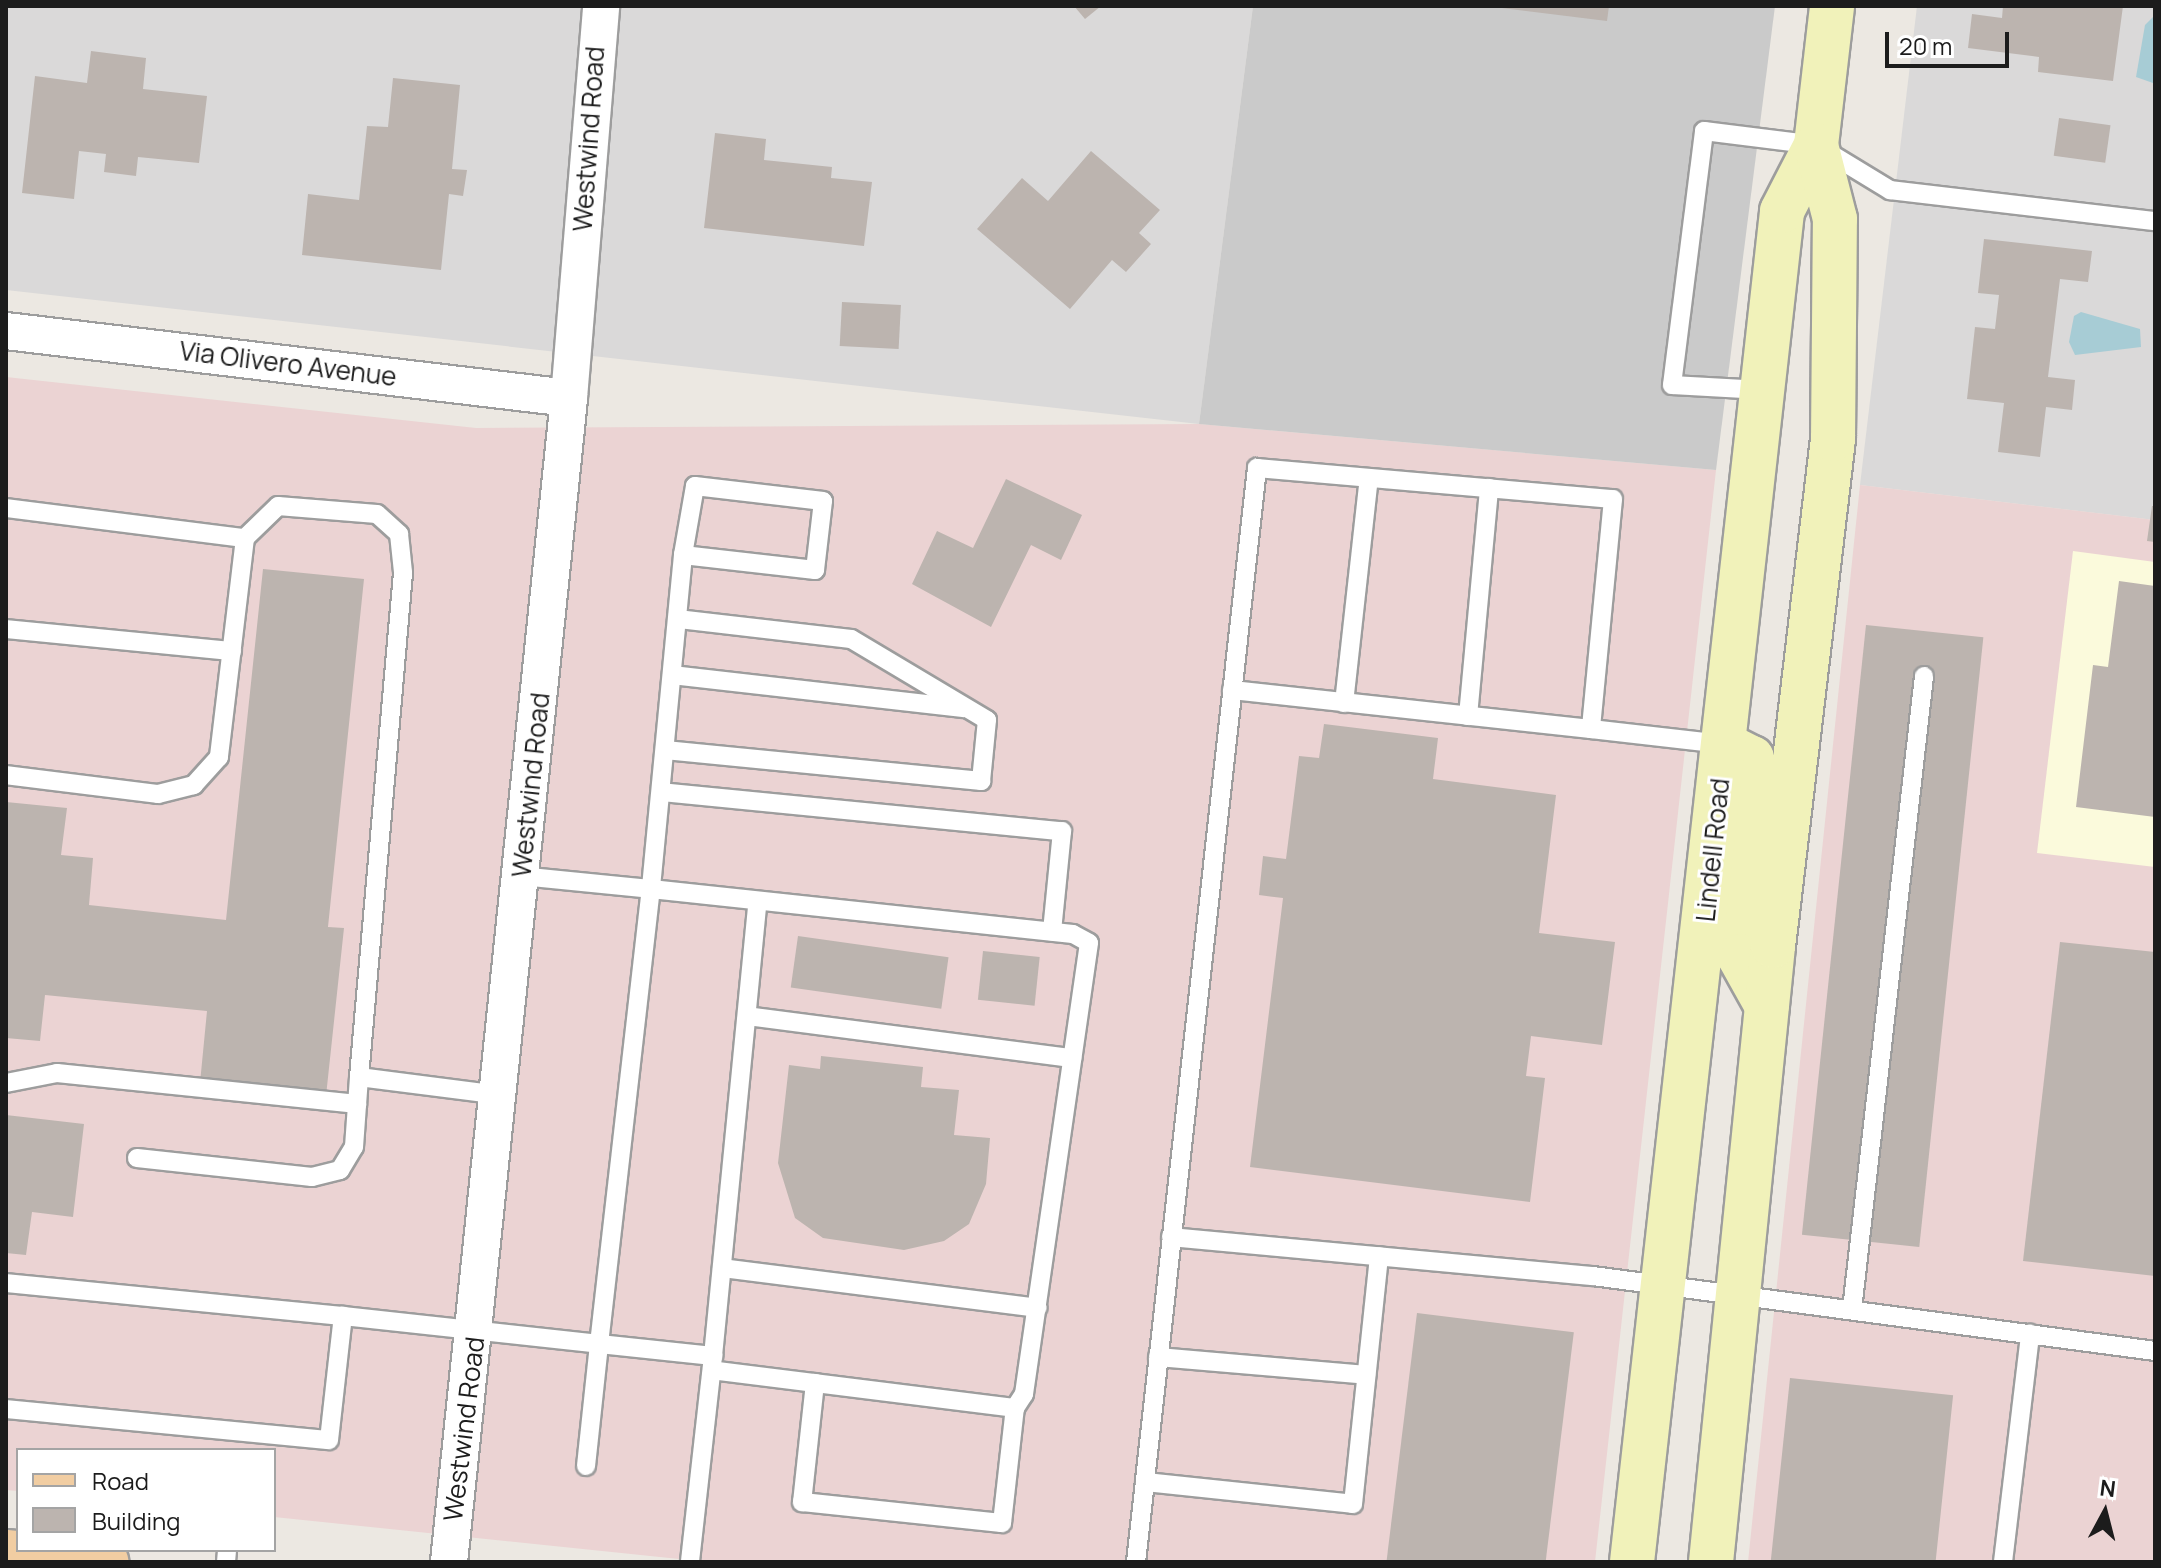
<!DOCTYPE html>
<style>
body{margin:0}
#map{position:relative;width:2161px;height:1568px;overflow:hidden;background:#ece8e2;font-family:Manrope,sans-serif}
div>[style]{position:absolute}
.residential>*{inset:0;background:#dad9d9}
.commercial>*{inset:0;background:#ebd3d3}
.education>*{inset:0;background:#fbfadc}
.religious>*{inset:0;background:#cacaca}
.water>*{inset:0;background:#a7ccd5}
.building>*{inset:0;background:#bcb4af;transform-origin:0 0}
.roads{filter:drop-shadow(2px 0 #9d9d9d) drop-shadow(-2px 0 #9d9d9d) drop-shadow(0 2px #9d9d9d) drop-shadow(0 -2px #9d9d9d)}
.lane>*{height:18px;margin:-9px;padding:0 9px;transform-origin:9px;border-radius:9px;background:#fff}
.street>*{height:36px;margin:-18px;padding:0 18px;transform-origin:18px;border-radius:18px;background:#fff}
.secondary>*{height:44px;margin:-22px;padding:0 22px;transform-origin:22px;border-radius:22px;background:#f1f2ba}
.primary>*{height:44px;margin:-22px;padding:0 22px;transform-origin:22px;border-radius:22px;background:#f1cda2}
span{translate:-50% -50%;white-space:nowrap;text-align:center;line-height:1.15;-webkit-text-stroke:6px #fff;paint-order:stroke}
.street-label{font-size:26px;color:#1c1c1c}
.frame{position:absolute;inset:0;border:8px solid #1c1c1c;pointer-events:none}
.legend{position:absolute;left:16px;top:1448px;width:260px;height:104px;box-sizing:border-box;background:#fff;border:2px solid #a4a4a4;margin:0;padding:10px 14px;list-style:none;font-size:24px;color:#1c1c1c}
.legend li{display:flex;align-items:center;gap:16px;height:40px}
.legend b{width:40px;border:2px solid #a4a4a4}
.north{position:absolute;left:2065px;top:1472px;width:80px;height:80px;-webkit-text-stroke:6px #fff;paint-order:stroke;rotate:7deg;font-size:22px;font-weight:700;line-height:32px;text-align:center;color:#1c1c1c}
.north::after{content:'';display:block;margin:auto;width:28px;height:36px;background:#1c1c1c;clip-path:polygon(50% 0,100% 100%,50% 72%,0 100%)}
.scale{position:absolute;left:1885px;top:32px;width:124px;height:36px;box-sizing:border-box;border:4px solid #1c1c1c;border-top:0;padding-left:10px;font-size:24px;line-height:28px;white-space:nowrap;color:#1c1c1c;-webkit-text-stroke:6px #fff;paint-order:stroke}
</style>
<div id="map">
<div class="residential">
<i style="clip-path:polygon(6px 6px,1253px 6px,1199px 424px,6px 290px)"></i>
<i style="clip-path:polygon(1917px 6px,2155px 6px,2155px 520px,1860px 485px)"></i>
</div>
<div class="commercial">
<i style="clip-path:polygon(6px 377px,476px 428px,1199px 424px,1716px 470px,1595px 1562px,708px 1562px,274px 1517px,274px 1450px,18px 1450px,18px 1491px,6px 1490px)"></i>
<i style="clip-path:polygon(1860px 485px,2155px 520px,2155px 1562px,1748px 1562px)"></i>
</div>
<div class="education">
<i style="clip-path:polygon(2073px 551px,2155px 562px,2155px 867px,2037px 853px)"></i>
</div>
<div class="religious">
<i style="clip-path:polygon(1253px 6px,1775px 6px,1716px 470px,1199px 424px)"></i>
</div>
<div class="water">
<i style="clip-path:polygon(2155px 15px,2155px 82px,2153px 83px,2136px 77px,2145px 25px)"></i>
<i style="clip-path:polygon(2081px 312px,2140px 329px,2141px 347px,2075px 355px,2069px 342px,2074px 316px)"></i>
</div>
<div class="building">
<i style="clip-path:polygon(1074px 6px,1101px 6px,1085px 19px)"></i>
<i style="clip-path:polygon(1486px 6px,1609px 6px,1607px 21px)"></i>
<i style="clip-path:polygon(2003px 6px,2123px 6px,2113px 81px,2038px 72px,2039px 57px,1968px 48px,1972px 14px,2002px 18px)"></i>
<i style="clip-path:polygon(91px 51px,146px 58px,143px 89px,207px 96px,199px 163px,138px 157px,136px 176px,104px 172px,106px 154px,79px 151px,74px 199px,22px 193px,35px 76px,87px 83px)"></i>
<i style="clip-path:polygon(393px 78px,460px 85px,452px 169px,467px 170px,463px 196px,449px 194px,441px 270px,302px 255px,308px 194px,359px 200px,367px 126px,388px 127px)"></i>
<i style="left:2059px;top:118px;width:52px;height:38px;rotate:8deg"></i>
<i style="clip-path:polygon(715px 133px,766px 139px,764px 160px,832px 167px,831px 178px,872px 182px,864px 246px,704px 228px)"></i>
<i style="clip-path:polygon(1091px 151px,1160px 210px,1139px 233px,1151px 244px,1126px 272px,1112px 260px,1070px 309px,977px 229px,1022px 178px,1048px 201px)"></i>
<i style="clip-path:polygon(1984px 239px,2092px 251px,2088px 282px,2060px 279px,2048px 377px,2075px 380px,2072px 410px,2046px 407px,2040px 457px,1998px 452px,2004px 403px,1967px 399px,1975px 327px,1995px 329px,1999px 295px,1978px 293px)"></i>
<i style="left:842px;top:302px;width:59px;height:44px;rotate:3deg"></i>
<i style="clip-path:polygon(1006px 479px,1082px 515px,1061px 560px,1031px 545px,991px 627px,912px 584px,937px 531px,973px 548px)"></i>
<i style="clip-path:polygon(2152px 506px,2155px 506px,2155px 542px,2147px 541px)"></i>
<i style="clip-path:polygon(263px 569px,364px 579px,328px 927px,344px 928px,326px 1096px,200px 1083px,207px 1011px,45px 995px,40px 1041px,6px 1038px,6px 802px,67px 808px,61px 855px,93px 858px,89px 905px,226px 920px)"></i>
<i style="clip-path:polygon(2119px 581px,2155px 586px,2155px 817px,2076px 807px,2093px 665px,2108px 667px)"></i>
<i style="left:1866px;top:625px;width:118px;height:613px;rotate:6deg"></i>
<i style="clip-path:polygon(1324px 724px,1438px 738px,1433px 779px,1556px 795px,1539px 933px,1615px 942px,1602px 1045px,1531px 1036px,1526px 1076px,1545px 1078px,1530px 1202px,1250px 1167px,1283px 898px,1259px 895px,1263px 856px,1286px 859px,1299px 756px,1319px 758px)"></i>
<i style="left:798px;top:936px;width:152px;height:52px;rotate:8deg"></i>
<i style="clip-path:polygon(2060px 942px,2155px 952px,2155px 1276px,2023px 1261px)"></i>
<i style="left:983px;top:951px;width:57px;height:49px;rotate:6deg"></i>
<i style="clip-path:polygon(821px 1056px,923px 1067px,921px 1087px,959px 1090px,954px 1135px,990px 1138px,986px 1184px,969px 1224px,944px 1241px,904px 1250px,823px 1238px,795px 1218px,778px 1163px,789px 1065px,820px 1069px)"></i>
<i style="clip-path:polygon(6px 1115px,84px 1124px,73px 1217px,32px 1212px,26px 1255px,6px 1253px)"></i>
<i style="left:1417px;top:1313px;width:158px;height:251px;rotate:7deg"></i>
<i style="left:1790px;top:1378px;width:164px;height:185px;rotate:6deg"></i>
</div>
<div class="roads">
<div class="lane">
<i style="left:1762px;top:390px;width:90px;rotate:-176.8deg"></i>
<i style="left:1672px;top:385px;width:256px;rotate:-82.8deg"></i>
<i style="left:1704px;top:131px;width:113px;rotate:7.1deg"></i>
<i style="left:1816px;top:145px;width:87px;rotate:31.3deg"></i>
<i style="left:1890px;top:190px;width:267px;rotate:6.7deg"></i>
<i style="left:6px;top:508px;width:241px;rotate:7.2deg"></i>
<i style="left:245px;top:538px;width:221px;rotate:96.8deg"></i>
<i style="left:219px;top:757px;width:38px;rotate:132deg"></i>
<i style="left:194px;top:785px;width:37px;rotate:166deg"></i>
<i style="left:158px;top:794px;width:153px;rotate:-172.9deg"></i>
<i style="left:245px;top:538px;width:46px;rotate:-44.1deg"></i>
<i style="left:278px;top:506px;width:99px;rotate:4.6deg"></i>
<i style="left:377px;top:514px;width:30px;rotate:42deg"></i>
<i style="left:399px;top:534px;width:39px;rotate:84deg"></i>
<i style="left:403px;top:573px;width:506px;rotate:94.99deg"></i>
<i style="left:683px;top:555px;width:133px;rotate:6.5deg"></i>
<i style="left:815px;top:570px;width:69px;rotate:-83.4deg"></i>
<i style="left:823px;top:501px;width:129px;rotate:-173.3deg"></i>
<i style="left:695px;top:486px;width:70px;rotate:99.9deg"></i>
<i style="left:683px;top:555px;width:336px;rotate:95.5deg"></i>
<i style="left:651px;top:889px;width:424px;rotate:6.1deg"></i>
<i style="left:1073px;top:934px;width:18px;rotate:29deg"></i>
<i style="left:1089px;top:943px;width:456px;rotate:98.2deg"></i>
<i style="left:1024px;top:1394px;width:17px;rotate:123deg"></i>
<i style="left:1015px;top:1408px;width:305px;rotate:-172.9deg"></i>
<i style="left:6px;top:629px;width:227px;rotate:5.6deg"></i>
<i style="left:672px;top:675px;width:293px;rotate:6.5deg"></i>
<i style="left:1232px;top:690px;width:361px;rotate:6.2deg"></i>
<i style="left:1344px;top:703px;width:226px;rotate:-83.7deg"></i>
<i style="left:1468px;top:716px;width:229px;rotate:-84.7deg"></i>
<i style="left:665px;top:750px;width:318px;rotate:5.6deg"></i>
<i style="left:981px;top:781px;width:61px;rotate:-84.4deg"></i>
<i style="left:987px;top:720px;width:158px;rotate:-149.2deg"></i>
<i style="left:851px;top:639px;width:175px;rotate:-173.4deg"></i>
<i style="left:661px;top:792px;width:403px;rotate:5.6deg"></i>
<i style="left:1062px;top:831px;width:101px;rotate:95.7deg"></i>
<i style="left:747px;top:1016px;width:328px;rotate:7.4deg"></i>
<i style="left:6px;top:1083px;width:52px;rotate:-11.1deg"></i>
<i style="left:57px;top:1073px;width:302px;rotate:5.9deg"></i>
<i style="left:137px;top:1158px;width:176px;rotate:6.2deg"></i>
<i style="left:312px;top:1177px;width:29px;rotate:-14deg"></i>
<i style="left:340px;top:1170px;width:27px;rotate:-59deg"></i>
<i style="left:354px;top:1147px;width:70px;rotate:-85.9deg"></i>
<i style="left:359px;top:1077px;width:141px;rotate:7.3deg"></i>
<i style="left:1171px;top:1237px;width:424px;rotate:5.3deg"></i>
<i style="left:1593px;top:1276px;width:567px;rotate:7.6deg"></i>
<i style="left:722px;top:1268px;width:318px;rotate:7.2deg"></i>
<i style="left:6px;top:1283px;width:339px;rotate:5.6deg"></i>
<i style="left:1852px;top:1310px;width:638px;rotate:-83.52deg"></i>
<i style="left:713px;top:1356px;width:457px;rotate:-84.4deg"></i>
<i style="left:1158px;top:1357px;width:209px;rotate:4.9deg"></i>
<i style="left:815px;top:1383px;width:120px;rotate:96.2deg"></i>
<i style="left:802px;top:1502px;width:201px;rotate:6deg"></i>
<i style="left:1002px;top:1523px;width:116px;rotate:-83.6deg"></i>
<i style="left:6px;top:1409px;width:324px;rotate:5.5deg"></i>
<i style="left:329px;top:1440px;width:125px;rotate:-83.6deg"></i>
<i style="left:343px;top:1316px;width:258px;rotate:6.2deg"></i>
<i style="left:599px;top:1344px;width:458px;rotate:-83.5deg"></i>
<i style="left:651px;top:889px;width:131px;rotate:-174.3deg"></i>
<i style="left:586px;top:1466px;width:123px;rotate:-83.9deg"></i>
<i style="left:599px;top:1344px;width:115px;rotate:6deg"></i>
<i style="left:713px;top:1356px;width:207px;rotate:96.4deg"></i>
<i style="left:1145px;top:1482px;width:209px;rotate:6deg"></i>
<i style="left:1353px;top:1504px;width:249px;rotate:-84deg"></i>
<i style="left:226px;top:1562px;width:12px;rotate:-85deg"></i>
<i style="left:1136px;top:1562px;width:1101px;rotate:-83.69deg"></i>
<i style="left:1257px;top:468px;width:357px;rotate:5deg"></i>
<i style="left:1613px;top:499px;width:231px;rotate:95.5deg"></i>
<i style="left:1591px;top:729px;width:132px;rotate:6.5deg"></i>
<i style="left:2003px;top:1562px;width:230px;rotate:-83.2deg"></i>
</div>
<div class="street">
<i style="left:6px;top:331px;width:567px;rotate:6.79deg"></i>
<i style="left:449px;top:1562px;width:1170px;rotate:-84.11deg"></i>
<i style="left:569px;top:398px;width:393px;rotate:-85.3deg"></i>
</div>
<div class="secondary">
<i style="left:1724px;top:744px;width:31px;rotate:27deg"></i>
<i style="left:1752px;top:758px;width:198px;rotate:93.8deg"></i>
<i style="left:1739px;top:956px;width:57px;rotate:60.8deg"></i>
<i style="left:1632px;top:1562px;width:1359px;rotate:-83.66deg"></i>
<i style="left:1782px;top:211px;width:74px;rotate:-62.7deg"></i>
<i style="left:1816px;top:145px;width:140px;rotate:-83.4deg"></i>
<i style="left:1711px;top:1562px;width:619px;rotate:-84.25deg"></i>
<i style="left:1773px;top:946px;width:511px;rotate:-83.25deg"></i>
<i style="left:1833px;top:439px;width:220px;rotate:-89.5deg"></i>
<i style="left:1835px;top:219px;width:76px;rotate:-104.4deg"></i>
</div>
<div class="primary">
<i style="left:6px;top:1552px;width:101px;rotate:5.7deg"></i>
</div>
</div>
<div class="street-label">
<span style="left:589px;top:139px;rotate:-86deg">Westwind Road</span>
<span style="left:288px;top:364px;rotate:7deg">Via Olivero Avenue</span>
<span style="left:531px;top:785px;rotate:-84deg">Westwind Road</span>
<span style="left:1713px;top:850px;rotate:-84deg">Lindell Road</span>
<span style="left:464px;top:1429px;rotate:-83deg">Westwind Road</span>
</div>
<div class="frame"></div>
<ul class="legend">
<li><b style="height:10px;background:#f1cda2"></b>Road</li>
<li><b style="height:22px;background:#bcb4af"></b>Building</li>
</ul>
<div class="north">N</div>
<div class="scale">20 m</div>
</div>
